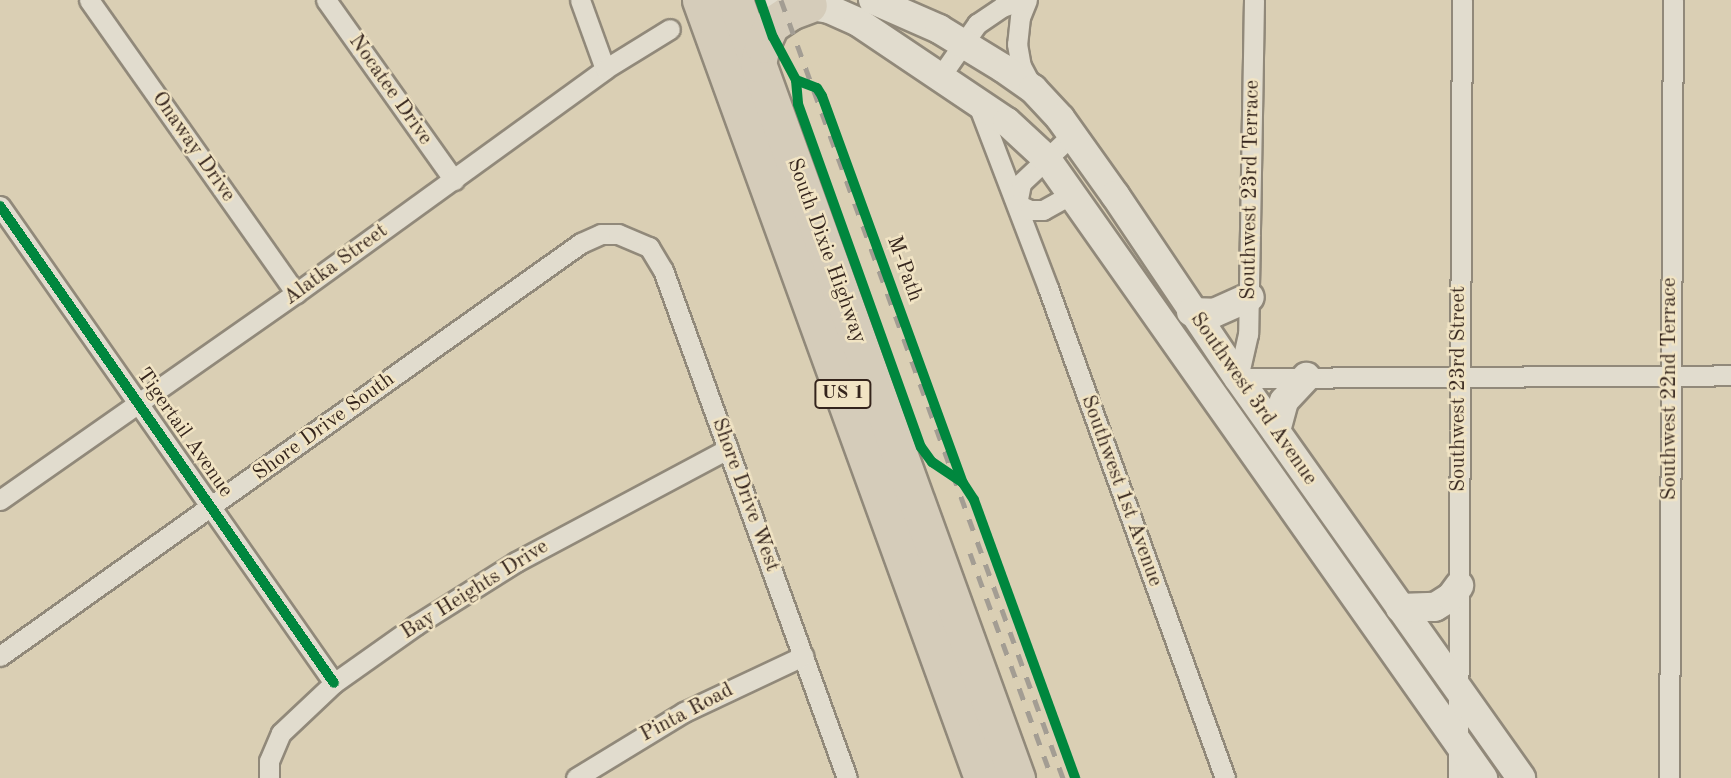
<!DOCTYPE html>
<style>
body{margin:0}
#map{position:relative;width:1731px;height:778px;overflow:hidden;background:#dacfb4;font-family:"Old Standard TT",serif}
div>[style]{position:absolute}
.roads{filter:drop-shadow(2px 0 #91897a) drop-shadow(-2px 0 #91897a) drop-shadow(0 2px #91897a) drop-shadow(0 -2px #91897a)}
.street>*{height:19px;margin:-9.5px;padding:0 9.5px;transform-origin:9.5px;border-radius:9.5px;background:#e1dcce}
.secondary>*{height:28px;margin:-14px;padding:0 14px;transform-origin:14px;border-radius:14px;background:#e1dcce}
.highway>*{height:35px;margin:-17.5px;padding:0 17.5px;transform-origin:17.5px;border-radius:17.5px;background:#d5ccba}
.rail>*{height:5px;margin-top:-2.5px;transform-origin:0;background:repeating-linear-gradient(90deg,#a39d93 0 12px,transparent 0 24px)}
.cycleway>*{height:10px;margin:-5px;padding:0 5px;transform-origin:5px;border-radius:5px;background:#00873e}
span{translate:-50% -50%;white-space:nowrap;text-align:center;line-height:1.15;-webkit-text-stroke:5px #f1e4c4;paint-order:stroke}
.shield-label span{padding:2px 5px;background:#f1e4c4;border:2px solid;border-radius:5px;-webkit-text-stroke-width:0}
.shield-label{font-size:19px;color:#34241c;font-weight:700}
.street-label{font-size:21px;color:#34241c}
</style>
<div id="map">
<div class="roads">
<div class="street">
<i style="left:89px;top:0;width:359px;rotate:54.8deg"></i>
<i style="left:326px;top:0;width:221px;rotate:54.6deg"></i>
<i style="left:580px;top:0;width:73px;rotate:70.1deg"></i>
<i style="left:1027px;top:0;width:18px;rotate:112deg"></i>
<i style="left:1020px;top:17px;width:27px;rotate:96deg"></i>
<i style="left:1017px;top:44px;width:22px;rotate:80deg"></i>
<i style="left:1021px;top:66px;width:21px;rotate:62deg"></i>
<i style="left:1254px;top:0;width:334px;rotate:91deg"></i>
<i style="left:1248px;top:334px;width:45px;rotate:102.8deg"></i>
<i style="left:1238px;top:378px;width:493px;rotate:-0.3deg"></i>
<i style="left:940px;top:77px;width:65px;rotate:-55.1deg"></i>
<i style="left:977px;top:24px;width:30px;rotate:-34deg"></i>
<i style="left:1002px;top:7px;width:21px;rotate:-19deg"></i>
<i style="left:977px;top:102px;width:199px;rotate:69.1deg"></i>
<i style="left:1048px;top:288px;width:521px;rotate:70.14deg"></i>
<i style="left:1017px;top:204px;width:21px;rotate:-79deg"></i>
<i style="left:1021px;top:183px;width:70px;rotate:-43.3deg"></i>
<i style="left:1017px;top:204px;width:14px;rotate:25deg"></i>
<i style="left:1030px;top:210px;width:13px"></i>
<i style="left:1043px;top:210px;width:33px;rotate:-29deg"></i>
<i style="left:0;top:206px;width:582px;rotate:55deg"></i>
<i style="left:0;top:500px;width:361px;rotate:-35deg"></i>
<i style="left:296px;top:293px;width:382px;rotate:-35.9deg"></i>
<i style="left:605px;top:69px;width:76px;rotate:-31.6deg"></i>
<i style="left:0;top:656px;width:713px;rotate:-35.41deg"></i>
<i style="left:581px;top:243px;width:22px;rotate:-24deg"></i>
<i style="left:601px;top:234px;width:17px"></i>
<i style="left:618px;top:234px;width:34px;rotate:23deg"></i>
<i style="left:649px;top:247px;width:27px;rotate:59deg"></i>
<i style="left:663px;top:270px;width:540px;rotate:70.09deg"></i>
<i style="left:269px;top:778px;width:17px;rotate:-90deg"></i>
<i style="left:269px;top:761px;width:30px;rotate:-67deg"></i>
<i style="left:281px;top:733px;width:73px;rotate:-43.3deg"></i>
<i style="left:334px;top:683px;width:100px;rotate:-35.3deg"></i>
<i style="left:416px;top:625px;width:118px;rotate:-32.2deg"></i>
<i style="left:516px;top:562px;width:240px;rotate:-28.1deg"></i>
<i style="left:576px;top:778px;width:127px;rotate:-31.4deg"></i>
<i style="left:684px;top:712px;width:132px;rotate:-25.2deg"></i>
<i style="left:1458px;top:778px;width:778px;rotate:-89.71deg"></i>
<i style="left:1669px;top:778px;width:778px;rotate:-89.71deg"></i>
</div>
<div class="secondary">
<i style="left:776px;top:0;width:54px;rotate:9.6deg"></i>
<i style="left:829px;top:9px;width:32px;rotate:24deg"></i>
<i style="left:858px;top:22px;width:179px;rotate:33.9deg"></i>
<i style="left:1007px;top:122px;width:53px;rotate:42.7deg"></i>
<i style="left:1046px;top:158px;width:759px;rotate:54.82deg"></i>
<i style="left:873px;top:0;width:72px;rotate:23.7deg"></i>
<i style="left:939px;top:29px;width:75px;rotate:31.4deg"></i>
<i style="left:1003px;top:68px;width:37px;rotate:35deg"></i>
<i style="left:1033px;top:89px;width:40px;rotate:47deg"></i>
<i style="left:1060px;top:118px;width:95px;rotate:54.5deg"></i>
<i style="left:1115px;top:195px;width:220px;rotate:56.1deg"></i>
<i style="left:1238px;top:378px;width:490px;rotate:54.7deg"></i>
<i style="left:1191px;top:312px;width:23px;rotate:2deg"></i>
<i style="left:1214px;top:313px;width:39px;rotate:-24deg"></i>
<i style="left:1276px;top:431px;width:31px;rotate:-75deg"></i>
<i style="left:1284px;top:401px;width:33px;rotate:-47deg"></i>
<i style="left:1400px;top:608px;width:35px;rotate:-2deg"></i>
<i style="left:1435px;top:607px;width:19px;rotate:-32deg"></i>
<i style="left:1451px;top:597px;width:14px;rotate:-54deg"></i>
</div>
<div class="highway">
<i style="left:700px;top:0;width:828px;rotate:70.08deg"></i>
<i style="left:735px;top:0;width:828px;rotate:70.08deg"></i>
<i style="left:758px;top:64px;width:19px;rotate:-78deg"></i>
<i style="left:762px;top:45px;width:22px;rotate:-66deg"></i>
<i style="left:771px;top:25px;width:23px;rotate:-34deg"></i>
<i style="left:790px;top:12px;width:20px;rotate:-20deg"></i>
</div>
</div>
<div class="rail">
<i style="left:781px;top:0;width:828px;rotate:70.08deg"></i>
<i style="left:970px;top:553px;width:239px;rotate:70deg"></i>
</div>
<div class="cycleway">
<i style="left:760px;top:0;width:39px;rotate:71deg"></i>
<i style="left:773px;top:37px;width:49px;rotate:61.9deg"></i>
<i style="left:796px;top:80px;width:24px;rotate:85deg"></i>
<i style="left:798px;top:104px;width:364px;rotate:70.3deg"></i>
<i style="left:921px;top:447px;width:19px;rotate:54deg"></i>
<i style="left:932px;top:462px;width:37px;rotate:34deg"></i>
<i style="left:963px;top:483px;width:20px;rotate:57deg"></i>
<i style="left:974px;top:500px;width:296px;rotate:70deg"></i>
<i style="left:796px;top:80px;width:22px;rotate:21deg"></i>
<i style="left:817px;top:88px;width:9px;rotate:58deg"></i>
<i style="left:822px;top:96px;width:412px;rotate:70deg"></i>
<i style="left:0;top:206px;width:582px;rotate:55deg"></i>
</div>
<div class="shield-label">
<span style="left:843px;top:394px">US 1</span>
</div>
<div class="street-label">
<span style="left:390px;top:90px;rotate:55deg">Nocatee Drive</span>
<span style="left:193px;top:147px;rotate:55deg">Onaway Drive</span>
<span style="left:1251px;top:190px;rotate:-89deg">Southwest 23rd Terrace</span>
<span style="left:826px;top:251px;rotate:70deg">South Dixie Highway</span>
<span style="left:336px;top:265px;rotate:-36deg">Alatka Street</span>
<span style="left:904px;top:269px;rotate:70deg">M-Path</span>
<span style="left:1459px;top:389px;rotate:-90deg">Southwest 23rd Street</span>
<span style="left:1670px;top:389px;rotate:-90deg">Southwest 22nd Terrace</span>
<span style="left:1253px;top:399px;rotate:55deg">Southwest 3rd Avenue</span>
<span style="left:324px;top:427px;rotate:-36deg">Shore Drive South</span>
<span style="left:184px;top:433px;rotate:55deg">Tigertail Avenue</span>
<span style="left:1121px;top:491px;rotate:70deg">Southwest 1st Avenue</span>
<span style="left:745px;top:495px;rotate:70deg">Shore Drive West</span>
<span style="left:475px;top:590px;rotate:-32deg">Bay Heights Drive</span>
<span style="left:687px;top:713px;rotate:-28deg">Pinta Road</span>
</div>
</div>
